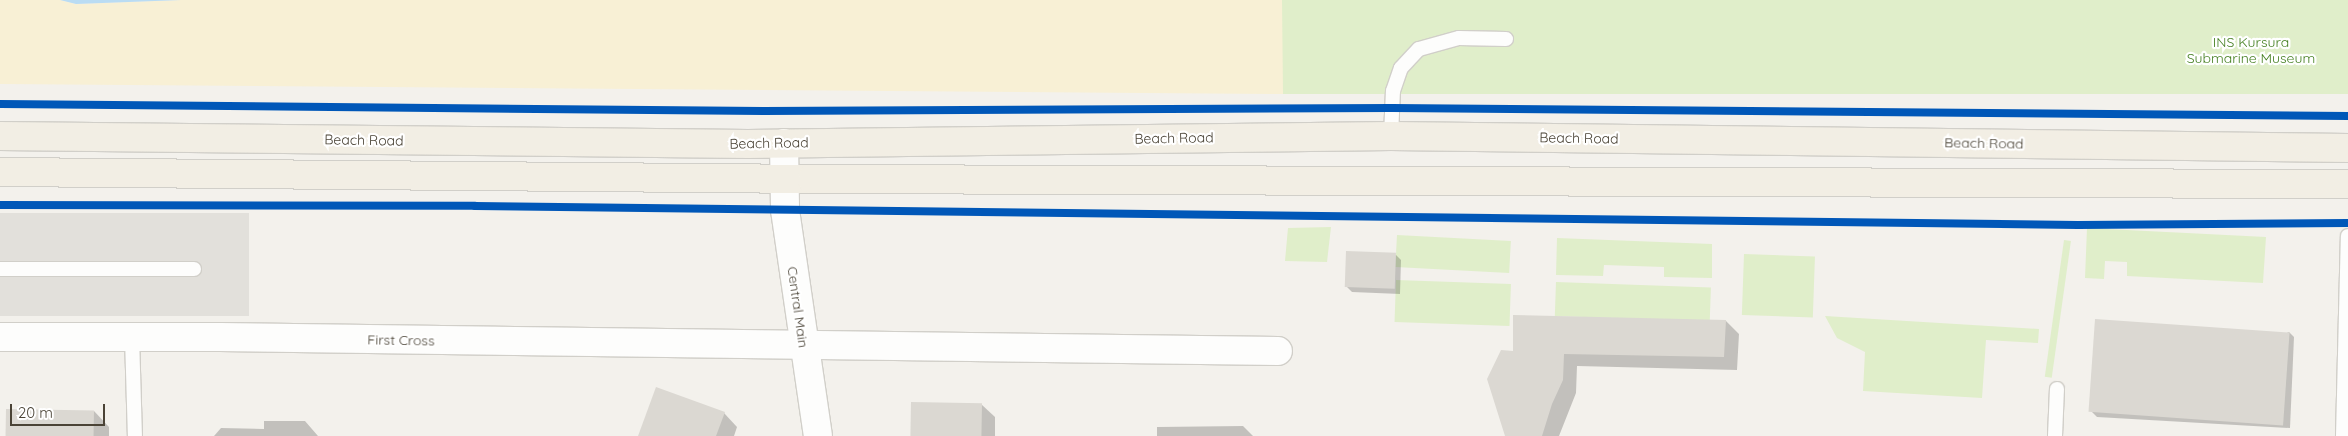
<!DOCTYPE html>
<style>
body{margin:0}
#map{position:relative;width:2348px;height:436px;overflow:hidden;background:#f3f1ec;font-family:Quicksand,sans-serif}
div>[style]{position:absolute}
.green>*{inset:0;background:#e0eeca;transform-origin:0 0}
.sand>*{inset:0;background:#f8f0d5}
.parking>*{inset:0;background:#e2e0db;transform-origin:0 0}
.water>*{inset:0;background:#badcf3}
.shadow>*{inset:0;background:#0003}
.building>*{inset:0;background:#dbd8d2;transform-origin:0 0}
.roads{filter:drop-shadow(1px 0 #d1cfc9) drop-shadow(-1px 0 #d1cfc9) drop-shadow(0 1px #d1cfc9) drop-shadow(0 -1px #d1cfc9)}
.lane>*{height:14px;margin:-7px;padding:0 7px;transform-origin:7px;border-radius:7px;background:#fdfdfc}
.street>*{height:28px;margin:-14px;padding:0 14px;transform-origin:14px;border-radius:14px;background:#fdfdfc}
.primary>*{height:28px;margin:-14px;padding:0 14px;transform-origin:14px;border-radius:14px;background:#f2eee4}
.cycleway>*{height:8px;margin:-4px;padding:0 4px;transform-origin:4px;border-radius:4px;background:#0057b8}
span{translate:-50% -50%;white-space:nowrap;text-align:center;line-height:1.15;-webkit-text-stroke:4.5px #fff;paint-order:stroke}
.park-label{font-size:14px;color:#478124}
.street-label{font-size:14px;color:#4a4336}
.scale{position:absolute;left:10px;top:404px;width:95px;height:22px;box-sizing:border-box;border:2px solid #4a4336;border-top:0;padding-left:6px;font-size:15px;line-height:18px;white-space:nowrap;color:#4a4336;-webkit-text-stroke:4px #fff;paint-order:stroke}
</style>
<div id="map">
<div class="green">
<i style="left:1282px;top:0;width:1066px;height:94px"></i>
<i style="clip-path:polygon(1331px 227px,1327px 262px,1285px 261px,1288px 228px)"></i>
<i style="clip-path:polygon(2087px 228px,2266px 237px,2263px 283px,2127px 276px,2127px 262px,2105px 261px,2104px 279px,2085px 278px)"></i>
<i style="left:1397px;top:235px;width:114px;height:32px;rotate:3deg"></i>
<i style="clip-path:polygon(1557px 238px,1712px 244px,1712px 278px,1664px 277px,1664px 267px,1604px 265px,1603px 276px,1556px 275px)"></i>
<i style="left:2064px;top:240px;width:7px;height:138px;rotate:8deg"></i>
<i style="left:1744px;top:254px;width:71px;height:61px;rotate:2deg"></i>
<i style="left:1396px;top:280px;width:115px;height:42px;rotate:2deg"></i>
<i style="left:1556px;top:282px;width:155px;height:34px;rotate:2deg"></i>
<i style="clip-path:polygon(1825px 316px,2039px 329px,2038px 343px,1986px 340px,1982px 398px,1863px 391px,1865px 352px,1837px 338px)"></i>
</div>
<div class="sand">
<i style="clip-path:polygon(0 0,60px 0,76px 4px,181px 0,1282px 0,1283px 94px,0 84px)"></i>
</div>
<div class="parking">
<i style="left:0;top:213px;width:249px;height:103px"></i>
</div>
<div class="water">
<i style="clip-path:polygon(60px 0,181px 0,76px 4px)"></i>
</div>
<div class="shadow">
<i style="clip-path:polygon(1347px 253px,1396px 255px,1401px 260px,1400px 294px,1352px 292px,1347px 287px)"></i>
<i style="clip-path:polygon(1726px 321px,1739px 334px,1737px 370px,1577px 366px,1576px 393px,1559px 436px,1507px 436px,1514px 353px)"></i>
<i style="clip-path:polygon(2289px 332px,2294px 337px,2290px 428px,2097px 417px,2091px 411px)"></i>
<i style="clip-path:polygon(981px 404px,995px 417px,995px 436px,912px 436px)"></i>
<i style="clip-path:polygon(94px 411px,109px 427px,109px 436px,7px 436px)"></i>
<i style="clip-path:polygon(724px 413px,737px 427px,734px 436px,640px 436px)"></i>
<i style="clip-path:polygon(264px 421px,305px 421px,318px 436px,214px 436px,221px 428px,264px 429px)"></i>
<i style="clip-path:polygon(1243px 426px,1253px 436px,1157px 436px,1157px 427px)"></i>
</div>
<div class="building">
<i style="left:1346px;top:251px;width:50px;height:36px;rotate:2deg"></i>
<i style="clip-path:polygon(1513px 315px,1726px 320px,1724px 357px,1564px 354px,1563px 380px,1552px 404px,1542px 436px,1505px 436px,1487px 379px,1501px 350px,1513px 351px)"></i>
<i style="left:2095px;top:319px;width:195px;height:93px;rotate:4deg"></i>
<i style="clip-path:polygon(656px 387px,725px 412px,716px 436px,638px 436px)"></i>
<i style="left:911px;top:402px;width:71px;height:34px;rotate:1deg"></i>
<i style="left:6px;top:409px;width:88px;height:27px;rotate:1deg"></i>
</div>
<div class="roads">
<div class="lane">
<i style="left:1391px;top:136px;width:45px;rotate:-87.5deg"></i>
<i style="left:1393px;top:91px;width:24px;rotate:-71deg"></i>
<i style="left:1401px;top:68px;width:26px;rotate:-47deg"></i>
<i style="left:1419px;top:49px;width:41px;rotate:-15.4deg"></i>
<i style="left:1459px;top:38px;width:47px;rotate:1.2deg"></i>
<i style="left:0;top:269px;width:194px"></i>
<i style="left:132px;top:337px;width:99px;rotate:88.3deg"></i>
<i style="left:2055px;top:436px;width:47px;rotate:-87.6deg"></i>
<i style="left:2343px;top:436px;width:200px;rotate:-88.6deg"></i>
</div>
<div class="street">
<i style="left:784px;top:143px;width:67px;rotate:89.1deg"></i>
<i style="left:785px;top:210px;width:228px;rotate:81.7deg"></i>
<i style="left:0;top:337px;width:220px"></i>
<i style="left:220px;top:337px;width:1058px;rotate:0.76deg"></i>
</div>
<div class="primary">
<i style="left:0;top:136px;width:748px;rotate:0.61deg"></i>
<i style="left:748px;top:144px;width:643px;rotate:-0.71deg"></i>
<i style="left:1391px;top:136px;width:957px;rotate:0.72deg"></i>
<i style="left:0;top:172px;width:812px;rotate:0.49deg"></i>
<i style="left:812px;top:179px;width:1536px;rotate:0.19deg"></i>
</div>
</div>
<div class="cycleway">
<i style="left:0;top:104px;width:763px;rotate:0.53deg"></i>
<i style="left:763px;top:111px;width:629px;rotate:-0.27deg"></i>
<i style="left:1392px;top:108px;width:956px;rotate:0.48deg"></i>
<i style="left:0;top:205px;width:475px;rotate:0.1deg"></i>
<i style="left:475px;top:206px;width:1603px;rotate:0.68deg"></i>
<i style="left:2078px;top:225px;width:270px;rotate:-0.4deg"></i>
</div>
<div class="park-label">
<span style="left:2251px;top:50px">INS Kursura<br>Submarine Museum</span>
</div>
<div class="street-label">
<span style="left:1174px;top:138px;rotate:-1deg">Beach Road</span>
<span style="left:1579px;top:138px;rotate:1deg">Beach Road</span>
<span style="left:364px;top:140px;rotate:1deg">Beach Road</span>
<span style="left:769px;top:143px;rotate:-1deg">Beach Road</span>
<span style="left:1984px;top:143px;rotate:1deg">Beach Road</span>
<span style="left:798px;top:307px;rotate:82deg">Central Main</span>
<span style="left:401px;top:340px;rotate:1deg">First Cross</span>
</div>
<div class="scale">20 m</div>
</div>
